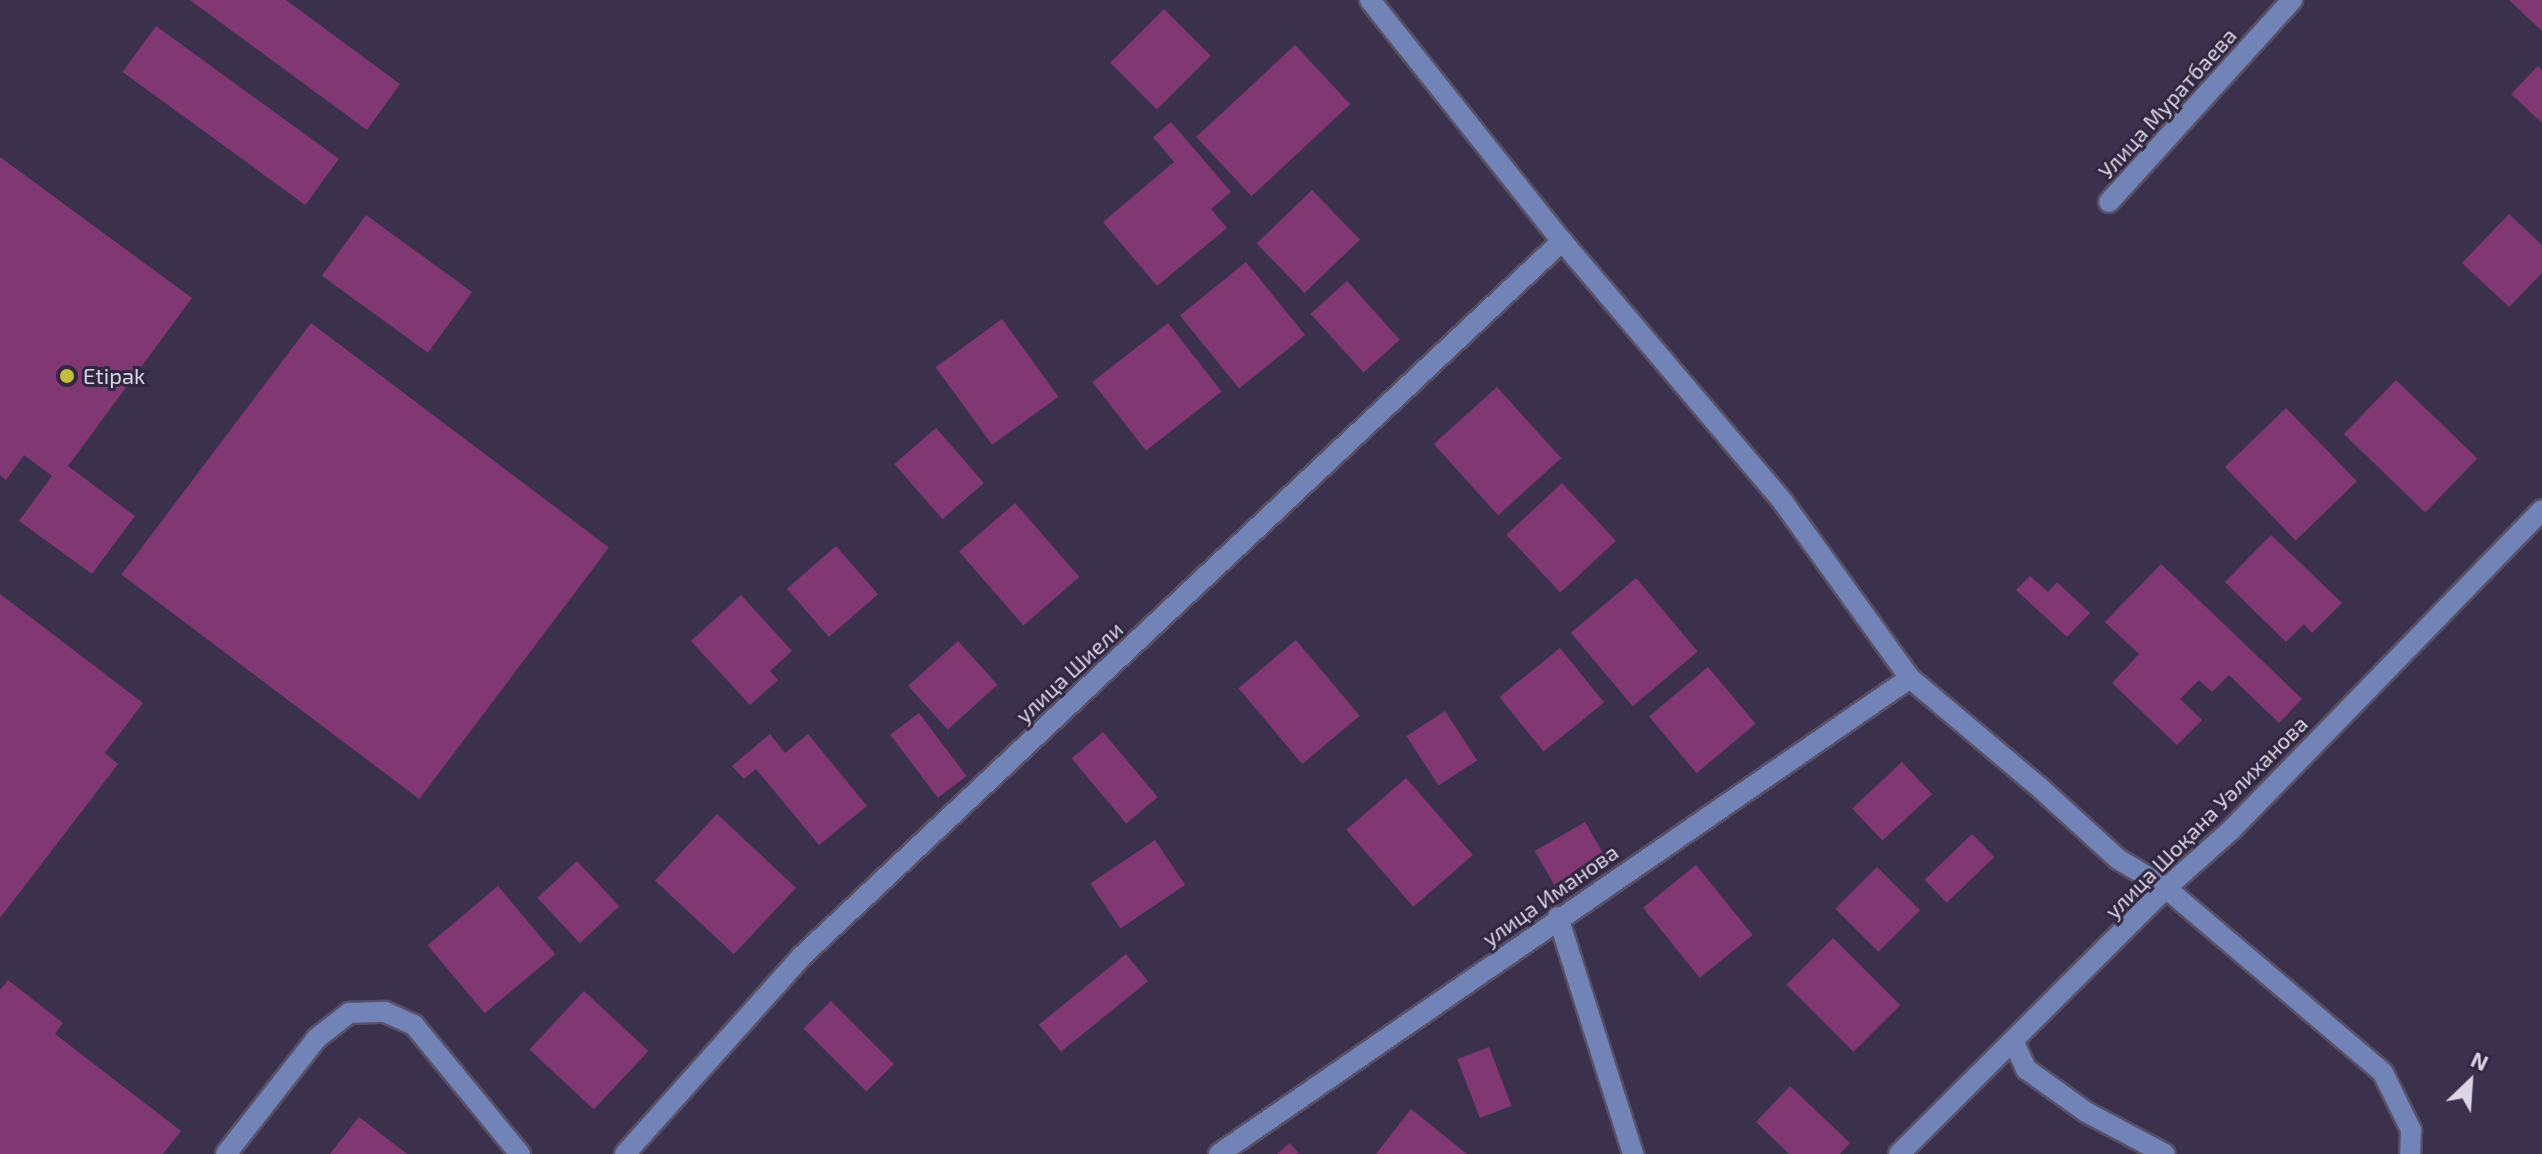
<!DOCTYPE html>
<meta charset="utf-8">
<style>
body{margin:0}
#map{position:relative;width:2542px;height:1154px;overflow:hidden;background:#3c314c;font-family:"Exo 2",sans-serif}
div>[style]{position:absolute}
.building>*{inset:0;background:#813872;transform-origin:0 0}
.roads{filter:drop-shadow(2px 0 #594f68) drop-shadow(-2px 0 #594f68) drop-shadow(0 2px #594f68) drop-shadow(0 -2px #594f68)}
.minor>*{height:20px;margin:-10px;padding:0 10px;transform-origin:10px;border-radius:10px;background:#7283b8}
.dots>*{width:22px;height:22px;translate:-50% -50%;box-sizing:border-box;border:4px solid #322741;border-radius:50%}
span{translate:-50% -50%;white-space:nowrap;text-align:center;line-height:1.15;-webkit-text-stroke:6px #322741;paint-order:stroke}
.street-label{font-size:22px;color:#dbd5e6}
.poi-label{font-size:22px;color:#dbd5e6}
.left{translate:0 -50%;text-align:left}
.north{position:absolute;left:2430px;top:1042px;width:80px;height:80px;-webkit-text-stroke:6px #322741;paint-order:stroke;rotate:25deg;font-size:22px;font-weight:700;line-height:32px;text-align:center;color:#dbd5e6}
.north::after{content:'';display:block;margin:auto;width:28px;height:36px;background:#dbd5e6;clip-path:polygon(50% 0,100% 100%,50% 72%,0 100%)}
</style>
<div id="map">
<div class="building">
<i style="clip-path:polygon(190px 0,286px 0,400px 84px,367px 130px)"></i>
<i style="clip-path:polygon(2509px 0,2542px 0,2542px 31px)"></i>
<i style="left:1164px;top:9px;width:66px;height:76px;rotate:45deg"></i>
<i style="left:156px;top:26px;width:226px;height:57px;rotate:36deg"></i>
<i style="left:1295px;top:45px;width:81px;height:135px;rotate:47deg"></i>
<i style="clip-path:polygon(2538px 66px,2542px 70px,2542px 123px,2511px 94px)"></i>
<i style="clip-path:polygon(1171px 122px,1231px 192px,1211px 209px,1227px 228px,1157px 286px,1103px 222px,1174px 162px,1153px 137px)"></i>
<i style="clip-path:polygon(0 157px,192px 298px,68px 466px,135px 516px,92px 574px,19px 521px,52px 476px,24px 455px,6px 480px,0 475px)"></i>
<i style="left:1312px;top:190px;width:69px;height:77px;rotate:46deg"></i>
<i style="clip-path:polygon(2509px 214px,2542px 245px,2542px 273px,2509px 307px,2462px 263px)"></i>
<i style="left:366px;top:215px;width:131px;height:75px;rotate:36deg"></i>
<i style="left:1246px;top:262px;width:94px;height:85px;rotate:51deg"></i>
<i style="left:1347px;top:281px;width:79px;height:49px;rotate:48deg"></i>
<i style="left:1002px;top:319px;width:96px;height:82px;rotate:54deg"></i>
<i style="left:311px;top:323px;width:373px;height:315px;rotate:37deg"></i>
<i style="left:1168px;top:323px;width:87px;height:96px;rotate:52deg"></i>
<i style="left:2396px;top:380px;width:113px;height:75px;rotate:44deg"></i>
<i style="left:1497px;top:387px;width:96px;height:85px;rotate:48deg"></i>
<i style="left:2286px;top:408px;width:102px;height:85px;rotate:46deg"></i>
<i style="left:936px;top:428px;width:73px;height:55px;rotate:49deg"></i>
<i style="left:1562px;top:483px;width:79px;height:76px;rotate:47deg"></i>
<i style="left:1015px;top:503px;width:98px;height:74px;rotate:49deg"></i>
<i style="clip-path:polygon(2271px 535px,2342px 603px,2312px 633px,2304px 624px,2286px 642px,2225px 582px)"></i>
<i style="left:836px;top:546px;width:64px;height:65px;rotate:49deg"></i>
<i style="clip-path:polygon(2161px 564px,2302px 699px,2279px 723px,2229px 675px,2212px 692px,2199px 680px,2180px 699px,2202px 720px,2177px 745px,2112px 683px,2139px 654px,2105px 622px)"></i>
<i style="clip-path:polygon(2030px 576px,2048px 592px,2057px 582px,2090px 613px,2067px 637px,2016px 590px)"></i>
<i style="left:1636px;top:578px;width:96px;height:85px;rotate:50deg"></i>
<i style="clip-path:polygon(0 594px,143px 703px,105px 753px,118px 764px,0 918px)"></i>
<i style="clip-path:polygon(741px 595px,792px 651px,770px 671px,778px 680px,750px 705px,691px 641px)"></i>
<i style="left:1296px;top:640px;width:99px;height:75px;rotate:50deg"></i>
<i style="left:958px;top:641px;width:59px;height:67px;rotate:48deg"></i>
<i style="left:1560px;top:648px;width:70px;height:78px;rotate:51deg"></i>
<i style="left:1708px;top:667px;width:74px;height:77px;rotate:50deg"></i>
<i style="left:1445px;top:711px;width:59px;height:46px;rotate:57deg"></i>
<i style="left:919px;top:713px;width:79px;height:36px;rotate:53deg"></i>
<i style="left:1103px;top:732px;width:85px;height:41px;rotate:50deg"></i>
<i style="clip-path:polygon(770px 734px,785px 753px,808px 734px,867px 806px,819px 845px,756px 769px,744px 779px,732px 766px)"></i>
<i style="left:1902px;top:762px;width:44px;height:68px;rotate:47deg"></i>
<i style="left:1406px;top:778px;width:102px;height:79px;rotate:49deg"></i>
<i style="left:717px;top:814px;width:108px;height:91px;rotate:43deg"></i>
<i style="left:1585px;top:822px;width:39px;height:58px;rotate:60deg"></i>
<i style="left:1972px;top:834px;width:32px;height:66px;rotate:46deg"></i>
<i style="left:1155px;top:840px;width:54px;height:78px;rotate:56deg"></i>
<i style="left:577px;top:861px;width:62px;height:54px;rotate:47deg"></i>
<i style="left:1696px;top:865px;width:90px;height:68px;rotate:51deg"></i>
<i style="left:1877px;top:867px;width:61px;height:59px;rotate:45deg"></i>
<i style="left:498px;top:886px;width:89px;height:92px;rotate:50deg"></i>
<i style="left:1833px;top:938px;width:95px;height:66px;rotate:45deg"></i>
<i style="left:1126px;top:954px;width:35px;height:112px;rotate:51deg"></i>
<i style="clip-path:polygon(8px 980px,63px 1023px,55px 1034px,181px 1131px,163px 1154px,0 1154px,0 990px)"></i>
<i style="left:584px;top:991px;width:88px;height:80px;rotate:43deg"></i>
<i style="left:831px;top:1001px;width:89px;height:39px;rotate:45deg"></i>
<i style="left:1489px;top:1047px;width:63px;height:34px;rotate:69deg"></i>
<i style="clip-path:polygon(1790px 1086px,1850px 1143px,1840px 1154px,1789px 1154px,1756px 1122px)"></i>
<i style="clip-path:polygon(1411px 1109px,1467px 1154px,1376px 1154px)"></i>
<i style="clip-path:polygon(359px 1117px,407px 1154px,330px 1154px)"></i>
<i style="clip-path:polygon(1290px 1143px,1299px 1154px,1277px 1154px)"></i>
</div>
<div class="roads">
<div class="minor">
<i style="left:1370px;top:0;width:308px;rotate:51.5deg"></i>
<i style="left:1562px;top:241px;width:342px;rotate:49.7deg"></i>
<i style="left:1783px;top:502px;width:217px;rotate:54.2deg"></i>
<i style="left:1910px;top:678px;width:167px;rotate:40.2deg"></i>
<i style="left:2038px;top:786px;width:108px;rotate:42.4deg"></i>
<i style="left:2118px;top:859px;width:56px;rotate:31.1deg"></i>
<i style="left:2166px;top:888px;width:285px;rotate:40.4deg"></i>
<i style="left:2383px;top:1073px;width:64px;rotate:63.8deg"></i>
<i style="left:2411px;top:1130px;width:24px;rotate:92deg"></i>
<i style="left:2109px;top:202px;width:273px;rotate:-47.8deg"></i>
<i style="left:1558px;top:917px;width:249px;rotate:72.4deg"></i>
<i style="left:2014px;top:1043px;width:29px;rotate:65deg"></i>
<i style="left:2026px;top:1069px;width:74px;rotate:35.6deg"></i>
<i style="left:2086px;top:1112px;width:89px;rotate:28deg"></i>
<i style="left:226px;top:1154px;width:147px;rotate:-51.9deg"></i>
<i style="left:317px;top:1038px;width:41px;rotate:-38deg"></i>
<i style="left:349px;top:1013px;width:36px;rotate:-2deg"></i>
<i style="left:385px;top:1012px;width:32px;rotate:24deg"></i>
<i style="left:414px;top:1025px;width:167px;rotate:50.6deg"></i>
<i style="left:625px;top:1154px;width:264px;rotate:-48.2deg"></i>
<i style="left:801px;top:957px;width:1045px;rotate:-43.25deg"></i>
<i style="left:1219px;top:1154px;width:839px;rotate:-34.56deg"></i>
<i style="left:1899px;top:1154px;width:377px;rotate:-44.9deg"></i>
<i style="left:2166px;top:888px;width:87px;rotate:-41.7deg"></i>
<i style="left:2231px;top:830px;width:446px;rotate:-45.8deg"></i>
</div>
</div>
<div class="dots">
<i style="left:67px;top:376px;background:#c4bc3e"></i>
</div>
<div class="street-label">
<span style="left:2167px;top:103px;rotate:-48deg">Улица Муратбаева</span>
<span style="left:1069px;top:672px;rotate:-43deg">улица Шиели</span>
<span style="left:2206px;top:817px;rotate:-45deg">улица Шоқана Уәлиханова</span>
<span style="left:1550px;top:895px;rotate:-35deg">улица Иманова</span>
</div>
<div class="poi-label">
<span class="left" style="left:83px;top:376px">Etipak</span>
</div>
<div class="north">N</div>
</div>
